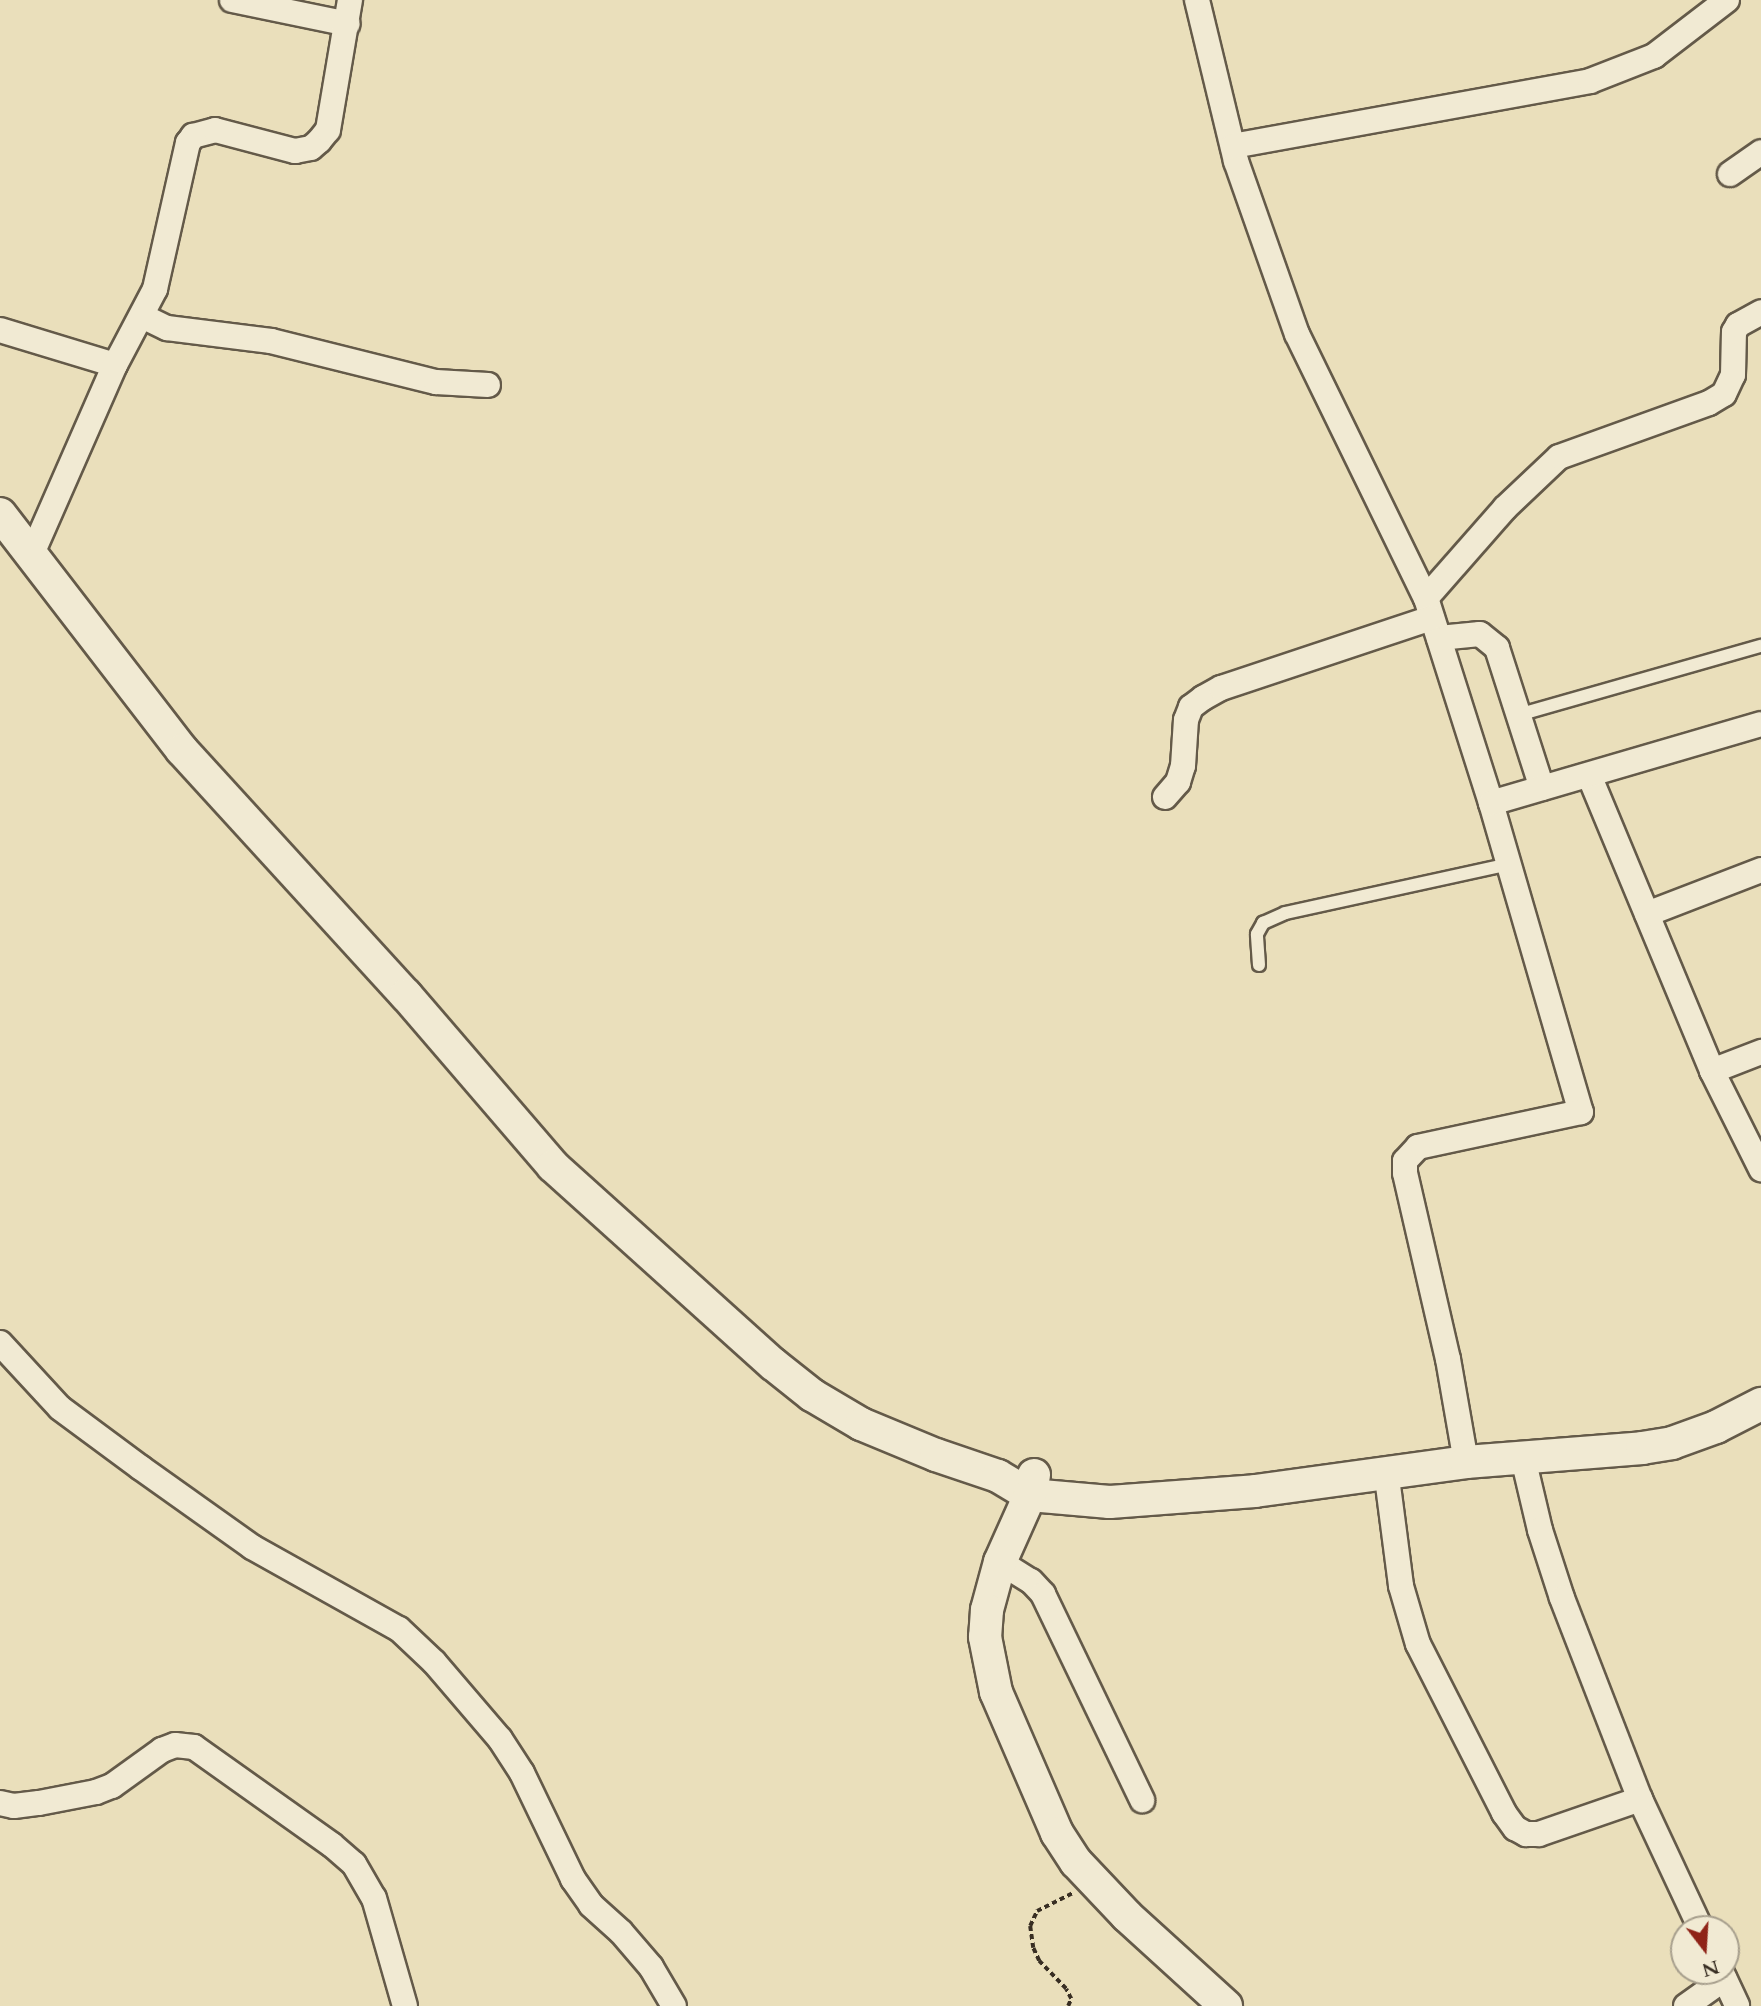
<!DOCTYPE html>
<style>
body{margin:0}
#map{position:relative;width:1761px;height:2006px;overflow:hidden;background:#eadfbb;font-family:Cardo,serif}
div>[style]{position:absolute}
.path>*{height:3.5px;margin-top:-1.75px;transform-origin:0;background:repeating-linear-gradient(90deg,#382e23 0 5px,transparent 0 8.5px)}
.roads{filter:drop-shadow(2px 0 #645a49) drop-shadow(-2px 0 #645a49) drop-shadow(0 2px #645a49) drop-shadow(0 -2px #645a49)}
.service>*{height:12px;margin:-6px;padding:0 6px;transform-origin:6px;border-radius:6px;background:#f1ead3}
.minor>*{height:24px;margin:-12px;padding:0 12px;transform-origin:12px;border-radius:12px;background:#f1ead3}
.tertiary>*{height:32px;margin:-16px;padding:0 16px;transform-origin:16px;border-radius:16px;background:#f1ead3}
span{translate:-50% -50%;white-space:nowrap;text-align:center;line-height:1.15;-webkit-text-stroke:5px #f1ead3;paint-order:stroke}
.north{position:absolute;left:1670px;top:1915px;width:70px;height:70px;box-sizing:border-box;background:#f1ead3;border:2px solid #a79f8d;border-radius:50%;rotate:163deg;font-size:19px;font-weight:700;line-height:28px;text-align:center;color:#382e23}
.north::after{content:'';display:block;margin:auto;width:24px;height:32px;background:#8f2418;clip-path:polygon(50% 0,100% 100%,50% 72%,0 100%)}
</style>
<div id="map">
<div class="path">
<i style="left:1068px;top:2006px;width:8px;rotate:-67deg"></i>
<i style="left:1071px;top:1999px;width:11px;rotate:-117deg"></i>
<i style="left:1066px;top:1989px;width:39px;rotate:-134deg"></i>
<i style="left:1039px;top:1961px;width:14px;rotate:-115deg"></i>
<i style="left:1033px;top:1948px;width:22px;rotate:-98deg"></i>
<i style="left:1030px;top:1926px;width:17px;rotate:-65deg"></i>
<i style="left:1037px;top:1911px;width:40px;rotate:-26.6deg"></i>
</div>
<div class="roads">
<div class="service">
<i style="left:1518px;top:715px;width:253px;rotate:-15.9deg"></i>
<i style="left:1259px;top:965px;width:31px;rotate:-94deg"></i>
<i style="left:1257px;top:934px;width:13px;rotate:-61deg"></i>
<i style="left:1263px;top:923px;width:24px;rotate:-24deg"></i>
<i style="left:1285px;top:913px;width:229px;rotate:-12.3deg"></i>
</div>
<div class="minor">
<i style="left:232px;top:0;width:118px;rotate:11.7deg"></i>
<i style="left:1197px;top:0;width:166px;rotate:76.4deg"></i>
<i style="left:1236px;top:161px;width:183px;rotate:70.6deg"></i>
<i style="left:1297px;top:334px;width:294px;rotate:64deg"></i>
<i style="left:1426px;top:598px;width:120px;rotate:-48.7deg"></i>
<i style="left:1505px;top:508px;width:74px;rotate:-43.4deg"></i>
<i style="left:1559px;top:457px;width:159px;rotate:-19.8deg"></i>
<i style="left:1709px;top:403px;width:17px;rotate:-31deg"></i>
<i style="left:1724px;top:394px;width:21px;rotate:-65deg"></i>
<i style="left:1733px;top:375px;width:43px;rotate:-88.7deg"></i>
<i style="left:1734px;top:332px;width:8px;rotate:-60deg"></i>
<i style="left:1738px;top:325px;width:26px;rotate:-29deg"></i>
<i style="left:1233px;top:146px;width:363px;rotate:-10.3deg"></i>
<i style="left:1590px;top:81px;width:69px;rotate:-21.3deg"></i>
<i style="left:1654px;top:56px;width:92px;rotate:-37.5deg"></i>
<i style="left:1730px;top:174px;width:38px;rotate:-35deg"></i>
<i style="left:142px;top:316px;width:28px;rotate:26deg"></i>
<i style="left:167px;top:328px;width:105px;rotate:7.1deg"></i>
<i style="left:271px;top:341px;width:170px;rotate:14deg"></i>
<i style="left:436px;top:382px;width:52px;rotate:3.3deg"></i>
<i style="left:0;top:330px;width:120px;rotate:16.9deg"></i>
<i style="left:31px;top:556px;width:209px;rotate:-66.3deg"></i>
<i style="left:115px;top:365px;width:86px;rotate:-62.2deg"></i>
<i style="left:155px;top:289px;width:150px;rotate:-77.3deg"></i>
<i style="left:188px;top:143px;width:9px;rotate:-54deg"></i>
<i style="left:193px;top:136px;width:23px;rotate:-15deg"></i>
<i style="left:215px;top:130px;width:83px;rotate:14.7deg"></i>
<i style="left:295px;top:151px;width:16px;rotate:-11deg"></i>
<i style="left:311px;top:148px;width:11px;rotate:-41deg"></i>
<i style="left:319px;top:141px;width:14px;rotate:-51deg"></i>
<i style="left:328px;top:130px;width:132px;rotate:-80.4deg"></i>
<i style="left:1426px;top:598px;width:215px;rotate:72.4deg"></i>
<i style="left:1491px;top:803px;width:322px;rotate:73.8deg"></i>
<i style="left:1581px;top:1112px;width:167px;rotate:167.9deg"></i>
<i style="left:1418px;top:1147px;width:19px;rotate:133deg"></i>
<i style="left:1405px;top:1161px;width:12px;rotate:90deg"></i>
<i style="left:1405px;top:1173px;width:191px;rotate:77deg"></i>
<i style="left:1448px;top:1359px;width:105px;rotate:80.1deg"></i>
<i style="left:1439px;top:638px;width:41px;rotate:-5.6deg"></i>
<i style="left:1480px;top:634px;width:22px;rotate:39deg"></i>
<i style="left:1497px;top:648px;width:147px;rotate:72.2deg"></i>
<i style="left:1589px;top:775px;width:321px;rotate:67.4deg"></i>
<i style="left:1712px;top:1071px;width:110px;rotate:63.4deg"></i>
<i style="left:1165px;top:797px;width:20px;rotate:-49deg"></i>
<i style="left:1178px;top:782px;width:17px;rotate:-73deg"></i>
<i style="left:1183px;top:766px;width:46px;rotate:-86.3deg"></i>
<i style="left:1186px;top:720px;width:14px;rotate:-69deg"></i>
<i style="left:1191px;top:707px;width:15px;rotate:-37deg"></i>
<i style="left:1203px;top:698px;width:21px;rotate:-29deg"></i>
<i style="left:1221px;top:688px;width:222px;rotate:-18.4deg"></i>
<i style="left:1491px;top:803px;width:281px;rotate:-16.3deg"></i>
<i style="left:1647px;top:914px;width:122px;rotate:-21.1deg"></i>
<i style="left:1712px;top:1071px;width:53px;rotate:-21.2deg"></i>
<i style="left:0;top:1343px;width:88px;rotate:47.3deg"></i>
<i style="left:60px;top:1408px;width:101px;rotate:36.5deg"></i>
<i style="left:141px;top:1468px;width:136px;rotate:35.4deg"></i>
<i style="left:252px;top:1547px;width:168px;rotate:29.2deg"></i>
<i style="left:399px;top:1629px;width:48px;rotate:43.3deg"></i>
<i style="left:434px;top:1662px;width:101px;rotate:49.4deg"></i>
<i style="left:500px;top:1739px;width:40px;rotate:57.1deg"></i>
<i style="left:522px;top:1773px;width:118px;rotate:64.3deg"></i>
<i style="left:573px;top:1879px;width:32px;rotate:55deg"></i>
<i style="left:591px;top:1905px;width:40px;rotate:42deg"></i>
<i style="left:621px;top:1932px;width:46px;rotate:49.4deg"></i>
<i style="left:651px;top:1967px;width:45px;rotate:59.5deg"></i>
<i style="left:1523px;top:1458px;width:74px;rotate:76.7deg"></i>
<i style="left:1540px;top:1530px;width:71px;rotate:72.1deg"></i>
<i style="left:1562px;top:1598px;width:216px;rotate:68.8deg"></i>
<i style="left:1640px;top:1799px;width:144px;rotate:64.9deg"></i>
<i style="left:1386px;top:1470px;width:117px;rotate:82.6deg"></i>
<i style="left:1401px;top:1586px;width:60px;rotate:73.7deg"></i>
<i style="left:1418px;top:1644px;width:190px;rotate:63deg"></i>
<i style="left:1504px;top:1813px;width:19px;rotate:54deg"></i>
<i style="left:1515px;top:1828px;width:13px;rotate:29deg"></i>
<i style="left:1526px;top:1834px;width:13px"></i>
<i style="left:1539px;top:1834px;width:107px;rotate:-19.1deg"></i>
<i style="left:1000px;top:1562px;width:36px;rotate:32deg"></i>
<i style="left:1031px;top:1581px;width:18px;rotate:47deg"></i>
<i style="left:1043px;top:1594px;width:229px;rotate:64.3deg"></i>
<i style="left:0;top:1803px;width:14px;rotate:12deg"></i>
<i style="left:14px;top:1806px;width:25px;rotate:-7deg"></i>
<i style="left:39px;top:1803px;width:58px;rotate:-10.9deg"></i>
<i style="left:96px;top:1792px;width:17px;rotate:-21deg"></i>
<i style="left:112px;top:1786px;width:62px;rotate:-35.8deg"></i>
<i style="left:162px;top:1750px;width:14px;rotate:-21deg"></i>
<i style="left:175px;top:1745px;width:19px;rotate:6deg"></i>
<i style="left:194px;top:1747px;width:169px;rotate:35.4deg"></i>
<i style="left:332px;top:1845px;width:29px;rotate:41deg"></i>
<i style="left:354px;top:1864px;width:39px;rotate:60deg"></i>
<i style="left:374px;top:1898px;width:112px;rotate:74deg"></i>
<i style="left:1721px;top:1971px;width:38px;rotate:65deg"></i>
<i style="left:1686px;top:2006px;width:47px;rotate:-35.4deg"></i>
</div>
<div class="tertiary">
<i style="left:0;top:514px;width:298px;rotate:52.4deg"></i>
<i style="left:182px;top:750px;width:332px;rotate:47.6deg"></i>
<i style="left:406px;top:995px;width:225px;rotate:49.3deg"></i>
<i style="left:553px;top:1166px;width:296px;rotate:42deg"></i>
<i style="left:773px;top:1364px;width:50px;rotate:38.5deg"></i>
<i style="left:812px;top:1395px;width:57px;rotate:30.6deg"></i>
<i style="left:861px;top:1424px;width:81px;rotate:22.5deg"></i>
<i style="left:936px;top:1455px;width:65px;rotate:18.7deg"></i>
<i style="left:998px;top:1476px;width:37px;rotate:31deg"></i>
<i style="left:1030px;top:1495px;width:80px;rotate:5deg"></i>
<i style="left:1110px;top:1502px;width:145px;rotate:-4.3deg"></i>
<i style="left:1255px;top:1491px;width:213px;rotate:-7.8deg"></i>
<i style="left:1466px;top:1462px;width:177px;rotate:-4.5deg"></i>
<i style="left:1642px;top:1448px;width:30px;rotate:-9deg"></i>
<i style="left:1672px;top:1443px;width:47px;rotate:-20deg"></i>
<i style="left:1716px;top:1427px;width:51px;rotate:-27.1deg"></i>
<i style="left:1034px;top:1475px;width:20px;rotate:101deg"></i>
<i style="left:1030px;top:1495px;width:73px;rotate:114.1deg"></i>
<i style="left:1000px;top:1562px;width:50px;rotate:105.2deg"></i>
<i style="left:987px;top:1610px;width:27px;rotate:94deg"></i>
<i style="left:985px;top:1637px;width:56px;rotate:78.7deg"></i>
<i style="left:996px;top:1692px;width:154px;rotate:66.6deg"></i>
<i style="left:1057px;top:1833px;width:35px;rotate:57deg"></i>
<i style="left:1076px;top:1862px;width:74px;rotate:46.6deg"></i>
<i style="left:1127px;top:1916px;width:134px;rotate:42.3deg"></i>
</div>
</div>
<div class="north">N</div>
</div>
